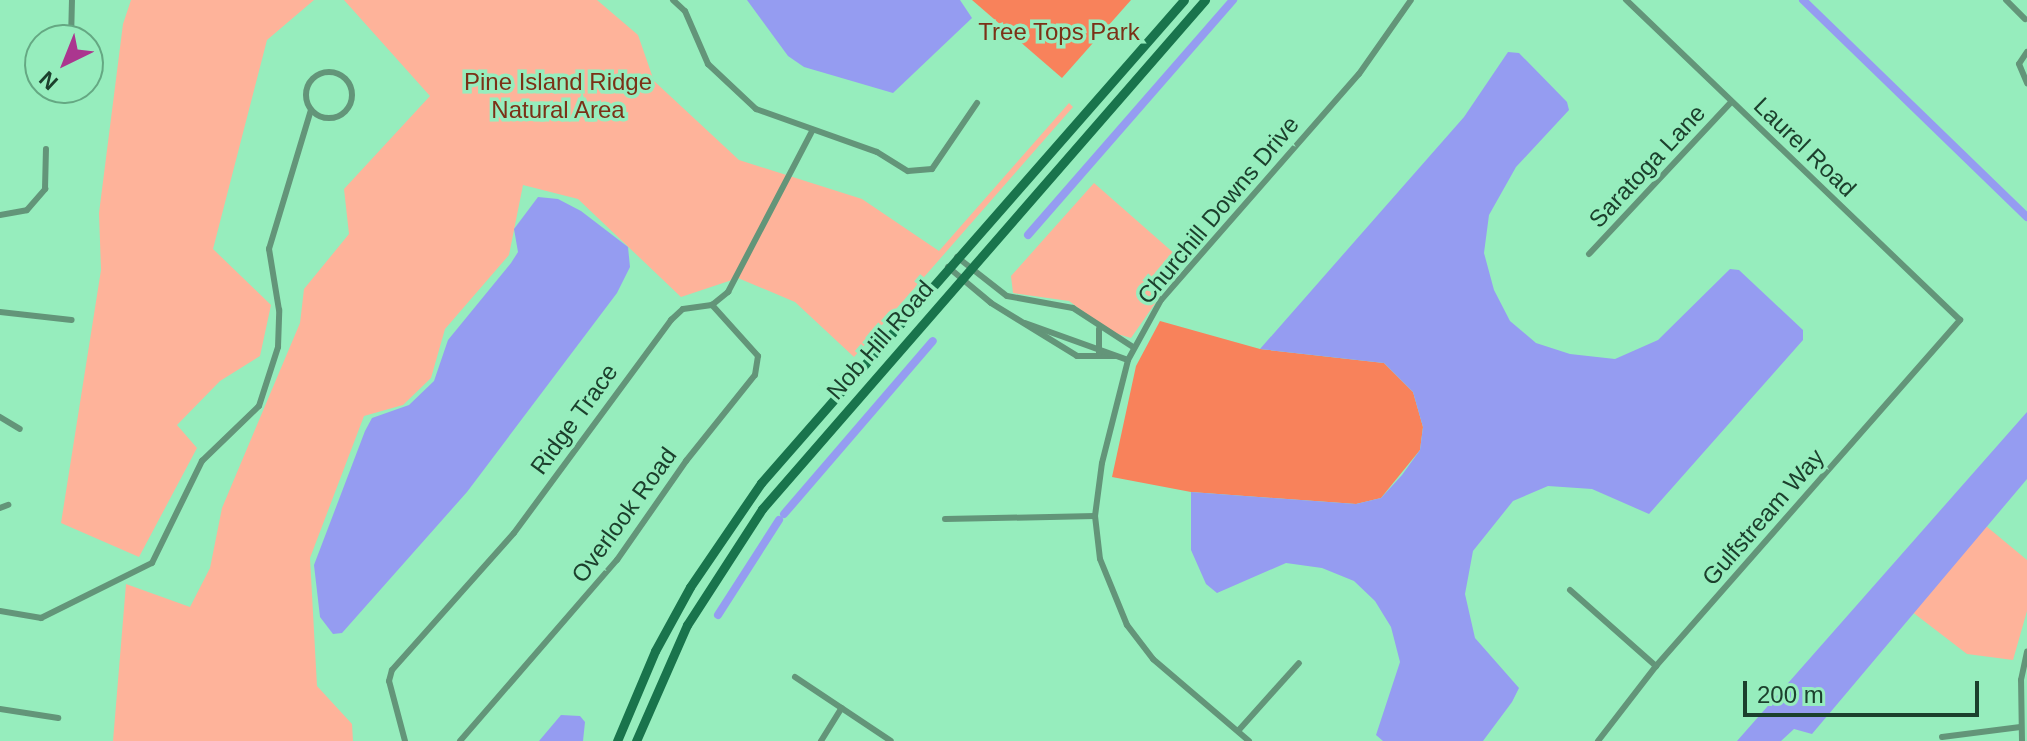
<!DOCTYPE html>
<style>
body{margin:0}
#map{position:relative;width:2027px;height:741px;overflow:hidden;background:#96edbd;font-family:Arial,sans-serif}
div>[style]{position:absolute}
.green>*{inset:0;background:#feb39a}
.forest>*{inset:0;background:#f8825b}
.water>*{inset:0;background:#959cf1}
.canal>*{height:8px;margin:-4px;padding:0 4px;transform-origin:4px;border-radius:4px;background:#959cf1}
.street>*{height:6px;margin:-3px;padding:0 3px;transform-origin:3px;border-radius:3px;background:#639579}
.street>.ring{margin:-3px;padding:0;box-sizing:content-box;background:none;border:6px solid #639579;border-radius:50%}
.secondary>*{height:9px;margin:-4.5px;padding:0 4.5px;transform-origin:4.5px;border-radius:4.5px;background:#19744c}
span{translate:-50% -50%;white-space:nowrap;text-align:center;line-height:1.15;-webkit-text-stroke:7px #96edbd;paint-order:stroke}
.park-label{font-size:24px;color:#7b3117}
.street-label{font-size:24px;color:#1c402d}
.north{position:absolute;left:24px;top:24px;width:80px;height:80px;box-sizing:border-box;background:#96edbd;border:2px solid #65a883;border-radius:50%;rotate:223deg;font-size:22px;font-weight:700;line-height:32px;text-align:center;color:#1c402d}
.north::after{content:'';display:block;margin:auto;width:28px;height:36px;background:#ab368f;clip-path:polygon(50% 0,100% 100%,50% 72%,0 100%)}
.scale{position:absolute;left:1743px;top:681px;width:236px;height:36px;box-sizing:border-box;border:4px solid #1c402d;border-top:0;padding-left:10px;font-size:24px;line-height:28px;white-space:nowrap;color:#1c402d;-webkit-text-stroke:6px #96edbd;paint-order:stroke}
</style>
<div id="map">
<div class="green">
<i style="clip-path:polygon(131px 0,314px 0,267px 40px,213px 249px,271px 305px,260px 356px,220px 381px,177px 425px,197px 448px,139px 557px,61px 523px,101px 270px,99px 213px,123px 24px)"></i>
<i style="clip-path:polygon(344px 0,597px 0,638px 35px,654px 81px,739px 160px,862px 199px,939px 251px,1069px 103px,1073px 107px,854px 357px,795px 302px,738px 278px,681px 297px,578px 199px,523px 185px,509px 255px,445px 329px,431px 378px,403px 405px,364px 416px,310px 558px,317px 686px,352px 724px,353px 741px,113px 741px,126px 584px,190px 607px,210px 568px,222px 508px,300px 323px,304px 289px,349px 234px,344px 189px,430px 96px)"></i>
<i style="clip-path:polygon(1094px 183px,1184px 262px,1131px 338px,1111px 332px,1069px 301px,1013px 293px,1011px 276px)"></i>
<i style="clip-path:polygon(1986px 526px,2027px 560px,2027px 611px,2013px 660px,1967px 654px,1911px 611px)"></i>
</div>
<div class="forest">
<i style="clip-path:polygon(972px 0,1131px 0,1062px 78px)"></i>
<i style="clip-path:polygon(1160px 321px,1260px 349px,1384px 363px,1413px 392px,1423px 427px,1420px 450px,1381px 498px,1356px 504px,1191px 492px,1112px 477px,1136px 366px)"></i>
</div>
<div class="water">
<i style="clip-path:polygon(747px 0,960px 0,972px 18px,893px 93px,804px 67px,788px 56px)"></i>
<i style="clip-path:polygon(1508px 52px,1519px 53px,1567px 102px,1569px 110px,1516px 167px,1489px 215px,1484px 253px,1494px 290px,1510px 321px,1536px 343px,1570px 354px,1615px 359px,1658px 340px,1730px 269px,1739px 270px,1803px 330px,1803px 340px,1649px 514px,1592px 489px,1548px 486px,1513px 501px,1473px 551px,1465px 594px,1475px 638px,1519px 688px,1512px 702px,1483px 741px,1383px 741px,1376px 735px,1400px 662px,1391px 627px,1375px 601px,1354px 581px,1322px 568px,1286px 563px,1217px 593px,1206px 584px,1191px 550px,1191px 492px,1356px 504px,1381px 498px,1402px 475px,1420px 450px,1423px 427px,1413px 392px,1384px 363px,1260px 349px,1464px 117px)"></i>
<i style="clip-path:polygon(538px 197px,558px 199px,581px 211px,628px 247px,630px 267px,617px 293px,467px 492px,342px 633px,333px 634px,320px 617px,314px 565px,365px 431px,372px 418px,409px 405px,434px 381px,448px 340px,511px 263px,518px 252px,514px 229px)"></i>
<i style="clip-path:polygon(2027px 412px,2027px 479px,1812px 734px,1794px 729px,1781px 741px,1737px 741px)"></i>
<i style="clip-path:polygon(561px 715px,580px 716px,585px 722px,583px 741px,539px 741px)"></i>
</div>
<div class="canal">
<i style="left:1803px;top:0;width:312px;rotate:44.1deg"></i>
<i style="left:1028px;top:235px;width:312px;rotate:-48.9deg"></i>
<i style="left:784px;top:514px;width:228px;rotate:-49.3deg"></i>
<i style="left:718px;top:615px;width:113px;rotate:-57.3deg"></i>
</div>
<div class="street">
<i style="left:673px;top:0;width:16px;rotate:43deg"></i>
<i style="left:685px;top:11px;width:58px;rotate:66.5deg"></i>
<i style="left:708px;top:64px;width:66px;rotate:43.2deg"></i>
<i style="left:756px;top:109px;width:128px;rotate:19.6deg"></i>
<i style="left:877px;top:152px;width:36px;rotate:32deg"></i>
<i style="left:908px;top:171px;width:24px;rotate:-5deg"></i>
<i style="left:932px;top:169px;width:80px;rotate:-55.7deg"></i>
<i style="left:2006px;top:0;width:27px;rotate:45deg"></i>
<i style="left:71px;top:40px;width:40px;rotate:-88.6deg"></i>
<i style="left:2027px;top:52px;width:14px;rotate:124deg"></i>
<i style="left:2019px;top:64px;width:21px;rotate:67deg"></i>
<i class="ring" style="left:306px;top:72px;width:40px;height:40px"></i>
<i style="left:0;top:215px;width:27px;rotate:-10deg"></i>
<i style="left:27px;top:210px;width:28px;rotate:-49deg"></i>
<i style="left:45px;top:189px;width:40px;rotate:-88.6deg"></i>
<i style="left:1589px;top:254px;width:208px;rotate:-46.9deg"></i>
<i style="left:957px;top:257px;width:63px;rotate:38deg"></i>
<i style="left:1007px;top:296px;width:67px;rotate:10.3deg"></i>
<i style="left:1073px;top:308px;width:72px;rotate:33deg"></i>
<i style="left:948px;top:267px;width:56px;rotate:39.9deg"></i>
<i style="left:991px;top:303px;width:101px;rotate:31.6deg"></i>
<i style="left:1077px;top:356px;width:38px"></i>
<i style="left:0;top:312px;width:72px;rotate:6.3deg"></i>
<i style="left:1025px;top:323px;width:109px;rotate:19.8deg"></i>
<i style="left:1099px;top:353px;width:24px;rotate:-90deg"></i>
<i style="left:0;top:417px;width:23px;rotate:31deg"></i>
<i style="left:0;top:508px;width:9px;rotate:-21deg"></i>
<i style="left:945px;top:519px;width:150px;rotate:-1.1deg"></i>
<i style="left:1570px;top:590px;width:115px;rotate:41.5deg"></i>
<i style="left:0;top:611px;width:42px;rotate:9.7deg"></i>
<i style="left:41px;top:618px;width:124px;rotate:-26.4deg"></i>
<i style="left:152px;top:563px;width:114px;rotate:-63.9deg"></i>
<i style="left:202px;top:461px;width:79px;rotate:-44deg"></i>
<i style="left:259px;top:406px;width:62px;rotate:-72.1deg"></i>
<i style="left:278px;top:347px;width:37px;rotate:-88deg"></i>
<i style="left:279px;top:310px;width:62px;rotate:-99.3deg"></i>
<i style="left:269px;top:249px;width:145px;rotate:-73.2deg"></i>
<i style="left:795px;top:677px;width:115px;rotate:33.7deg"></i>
<i style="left:0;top:709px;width:59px;rotate:8.8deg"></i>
<i style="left:1238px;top:731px;width:91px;rotate:-48.1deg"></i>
<i style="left:1942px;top:737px;width:79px;rotate:-7.3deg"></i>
<i style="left:405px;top:741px;width:62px;rotate:-104.9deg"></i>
<i style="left:389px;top:681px;width:11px;rotate:-75deg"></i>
<i style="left:392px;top:670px;width:183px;rotate:-48.3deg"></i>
<i style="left:514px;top:533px;width:265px;rotate:-53.6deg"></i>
<i style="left:671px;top:320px;width:16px;rotate:-43deg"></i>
<i style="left:683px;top:309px;width:29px;rotate:-8deg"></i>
<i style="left:712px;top:305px;width:21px;rotate:-39deg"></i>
<i style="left:728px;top:292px;width:182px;rotate:-62.4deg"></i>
<i style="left:460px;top:741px;width:240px;rotate:-49.1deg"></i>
<i style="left:617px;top:560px;width:121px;rotate:-55.1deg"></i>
<i style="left:686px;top:461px;width:110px;rotate:-51.3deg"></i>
<i style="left:755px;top:375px;width:19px;rotate:-81deg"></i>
<i style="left:758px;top:356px;width:69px;rotate:-132deg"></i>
<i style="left:821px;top:741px;width:39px;rotate:-58deg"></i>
<i style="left:1249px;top:741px;width:126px;rotate:-139.5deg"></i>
<i style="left:1153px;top:659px;width:43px;rotate:-127.4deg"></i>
<i style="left:1127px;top:625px;width:71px;rotate:-112.2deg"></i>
<i style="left:1100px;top:559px;width:43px;rotate:-96.6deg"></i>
<i style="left:1095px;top:516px;width:53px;rotate:-82.5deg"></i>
<i style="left:1102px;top:463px;width:106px;rotate:-75.8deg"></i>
<i style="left:1128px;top:360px;width:68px;rotate:-61.2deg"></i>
<i style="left:1161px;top:300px;width:300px;rotate:-48.8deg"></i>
<i style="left:1359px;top:74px;width:90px;rotate:-54.9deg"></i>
<i style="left:1598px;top:741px;width:95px;rotate:-52.3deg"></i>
<i style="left:1656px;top:666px;width:461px;rotate:-48.7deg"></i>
<i style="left:1960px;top:320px;width:463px;rotate:-136.2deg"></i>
<i style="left:2022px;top:741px;width:61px;rotate:-90.9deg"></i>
<i style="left:2021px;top:680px;width:29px;rotate:-78deg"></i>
</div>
<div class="secondary">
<i style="left:617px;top:741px;width:98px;rotate:-67.1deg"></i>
<i style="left:655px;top:651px;width:73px;rotate:-61.3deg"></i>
<i style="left:690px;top:587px;width:126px;rotate:-55.7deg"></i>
<i style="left:761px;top:483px;width:642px;rotate:-48.79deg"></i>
<i style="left:636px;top:741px;width:127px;rotate:-66.3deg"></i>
<i style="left:687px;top:625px;width:138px;rotate:-57.1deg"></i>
<i style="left:762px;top:509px;width:675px;rotate:-48.97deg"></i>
</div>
<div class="park-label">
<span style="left:1059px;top:32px">Tree Tops Park</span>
<span style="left:558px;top:96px">Pine Island Ridge<br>Natural Area</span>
</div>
<div class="street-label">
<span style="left:1805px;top:147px;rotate:44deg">Laurel Road</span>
<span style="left:1647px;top:166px;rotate:-47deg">Saratoga Lane</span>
<span style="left:1218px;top:210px;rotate:-50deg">Churchill Downs Drive</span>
<span style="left:880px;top:340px;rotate:-49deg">Nob Hill Road</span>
<span style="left:574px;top:419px;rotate:-54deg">Ridge Trace</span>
<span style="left:624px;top:515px;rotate:-54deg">Overlook Road</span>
<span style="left:1763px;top:517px;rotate:-49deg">Gulfstream Way</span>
</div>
<div class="north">N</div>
<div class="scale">200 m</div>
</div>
